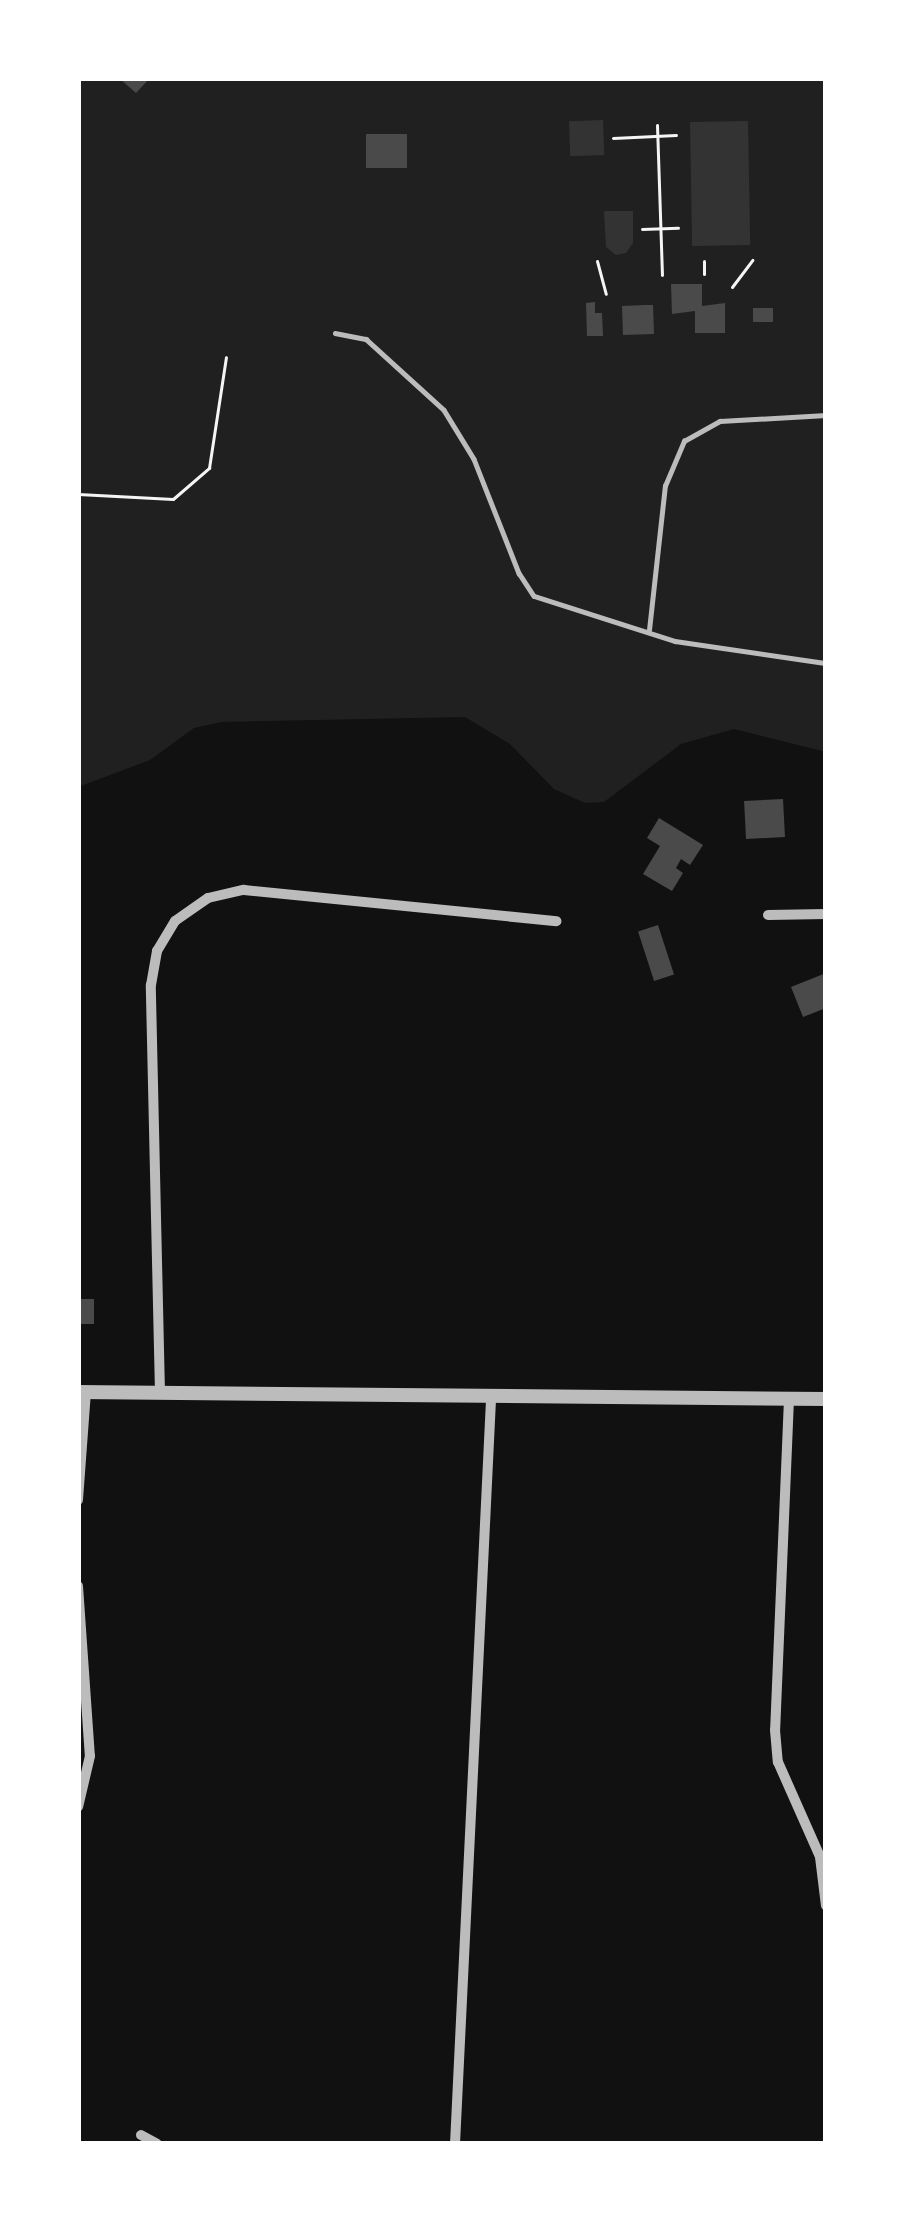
<!DOCTYPE html>
<style>
body{margin:0}
#map{position:relative;width:904px;height:2222px;overflow:hidden;background:#111;font-family:Jost,sans-serif}
div>[style]{position:absolute}
.green>*{inset:0;background:#202020}
.water>*{inset:0;background:#333;transform-origin:0 0}
.building>*{inset:0;background:#4a4a4a;transform-origin:0 0}
.path>*{height:3px;margin:-1.5px;padding:0 1.5px;transform-origin:1.5px;border-radius:1.5px;background:#f5f5f5}
.service>*{height:4.5px;margin:-2.25px;padding:0 2.25px;transform-origin:2.25px;border-radius:2.25px;background:#bcbcbc}
.minor>*{height:10px;margin:-5px;padding:0 5px;transform-origin:5px;border-radius:5px;background:#bcbcbc}
.tertiary>*{height:14px;margin:-7px;padding:0 7px;transform-origin:7px;border-radius:7px;background:#bcbcbc}
span{translate:-50% -50%;white-space:nowrap;text-align:center;line-height:1.15;-webkit-text-stroke:12px #fff;paint-order:stroke}
.frame{position:absolute;inset:0;border:81px solid #fff;pointer-events:none}
</style>
<div id="map">
<div class="green">
<i style="clip-path:polygon(78px 78px,826px 78px,826px 752px,734px 729px,681px 744px,604px 802px,585px 803px,554px 789px,510px 744px,465px 717px,221px 722px,194px 728px,150px 760px,78px 787px)"></i>
</div>
<div class="water">
<i style="left:603px;top:120px;width:35px;height:34px;rotate:88deg"></i>
<i style="left:748px;top:121px;width:124px;height:58px;rotate:89deg"></i>
<i style="clip-path:polygon(604px 211px,633px 211px,633px 243px,626px 253px,616px 255px,606px 247px)"></i>
</div>
<div class="building">
<i style="clip-path:polygon(119px 78px,150px 78px,136px 93px)"></i>
<i style="left:407px;top:134px;width:34px;height:41px;rotate:90deg"></i>
<i style="clip-path:polygon(671px 284px,702px 284px,702px 306px,725px 303px,725px 333px,695px 333px,695px 311px,672px 314px)"></i>
<i style="clip-path:polygon(595px 302px,595px 313px,602px 313px,603px 336px,587px 336px,586px 303px)"></i>
<i style="clip-path:polygon(645px 305px,653px 305px,654px 334px,623px 335px,622px 306px)"></i>
<i style="left:753px;top:308px;width:20px;height:14px"></i>
<i style="left:783px;top:799px;width:38px;height:39px;rotate:87deg"></i>
<i style="clip-path:polygon(659px 818px,703px 845px,690px 865px,681px 859px,676px 868px,683px 873px,672px 891px,643px 874px,660px 846px,647px 838px)"></i>
<i style="left:658px;top:925px;width:52px;height:21px;rotate:72deg"></i>
<i style="clip-path:polygon(826px 973px,826px 1008px,803px 1017px,791px 987px)"></i>
<i style="left:78px;top:1299px;width:16px;height:25px"></i>
</div>
<div class="path">
<i style="left:657px;top:125px;width:150px;rotate:88.1deg"></i>
<i style="left:613px;top:138px;width:63px;rotate:-2.7deg"></i>
<i style="left:642px;top:229px;width:36px;rotate:-2deg"></i>
<i style="left:597px;top:261px;width:34px;rotate:75deg"></i>
<i style="left:704px;top:261px;width:13px;rotate:90deg"></i>
<i style="left:732px;top:287px;width:34px;rotate:-53deg"></i>
<i style="left:78px;top:494px;width:95px;rotate:3deg"></i>
<i style="left:173px;top:499px;width:48px;rotate:-40.7deg"></i>
<i style="left:209px;top:468px;width:112px;rotate:-81.3deg"></i>
</div>
<div class="service">
<i style="left:335px;top:333px;width:32px;rotate:11deg"></i>
<i style="left:366px;top:339px;width:105px;rotate:42.3deg"></i>
<i style="left:444px;top:410px;width:57px;rotate:58.5deg"></i>
<i style="left:474px;top:459px;width:123px;rotate:68.5deg"></i>
<i style="left:519px;top:573px;width:27px;rotate:57deg"></i>
<i style="left:534px;top:596px;width:148px;rotate:17.7deg"></i>
<i style="left:675px;top:641px;width:153px;rotate:8.3deg"></i>
<i style="left:649px;top:630px;width:145px;rotate:-83.7deg"></i>
<i style="left:665px;top:486px;width:49px;rotate:-67.1deg"></i>
<i style="left:684px;top:441px;width:41px;rotate:-29.1deg"></i>
<i style="left:720px;top:421px;width:106px;rotate:-3.2deg"></i>
</div>
<div class="minor">
<i style="left:768px;top:915px;width:58px;rotate:-1deg"></i>
<i style="left:160px;top:1393px;width:408px;rotate:-91.3deg"></i>
<i style="left:151px;top:985px;width:35px;rotate:-80deg"></i>
<i style="left:157px;top:951px;width:35px;rotate:-59deg"></i>
<i style="left:175px;top:921px;width:40px;rotate:-34.9deg"></i>
<i style="left:208px;top:898px;width:37px;rotate:-13deg"></i>
<i style="left:244px;top:890px;width:314px;rotate:5.7deg"></i>
<i style="left:789px;top:1399px;width:331px;rotate:92.4deg"></i>
<i style="left:775px;top:1730px;width:32px;rotate:85deg"></i>
<i style="left:778px;top:1762px;width:104px;rotate:66.1deg"></i>
<i style="left:820px;top:1857px;width:49px;rotate:83deg"></i>
<i style="left:78px;top:1500px;width:108px;rotate:-85.8deg"></i>
<i style="left:78px;top:1586px;width:170px;rotate:86deg"></i>
<i style="left:90px;top:1756px;width:52px;rotate:103.2deg"></i>
<i style="left:141px;top:2135px;width:18px;rotate:29deg"></i>
<i style="left:455px;top:2144px;width:746px;rotate:-87.23deg"></i>
</div>
<div class="tertiary">
<i style="left:78px;top:1392px;width:748px;rotate:0.54deg"></i>
</div>
<div class="frame"></div>
</div>
